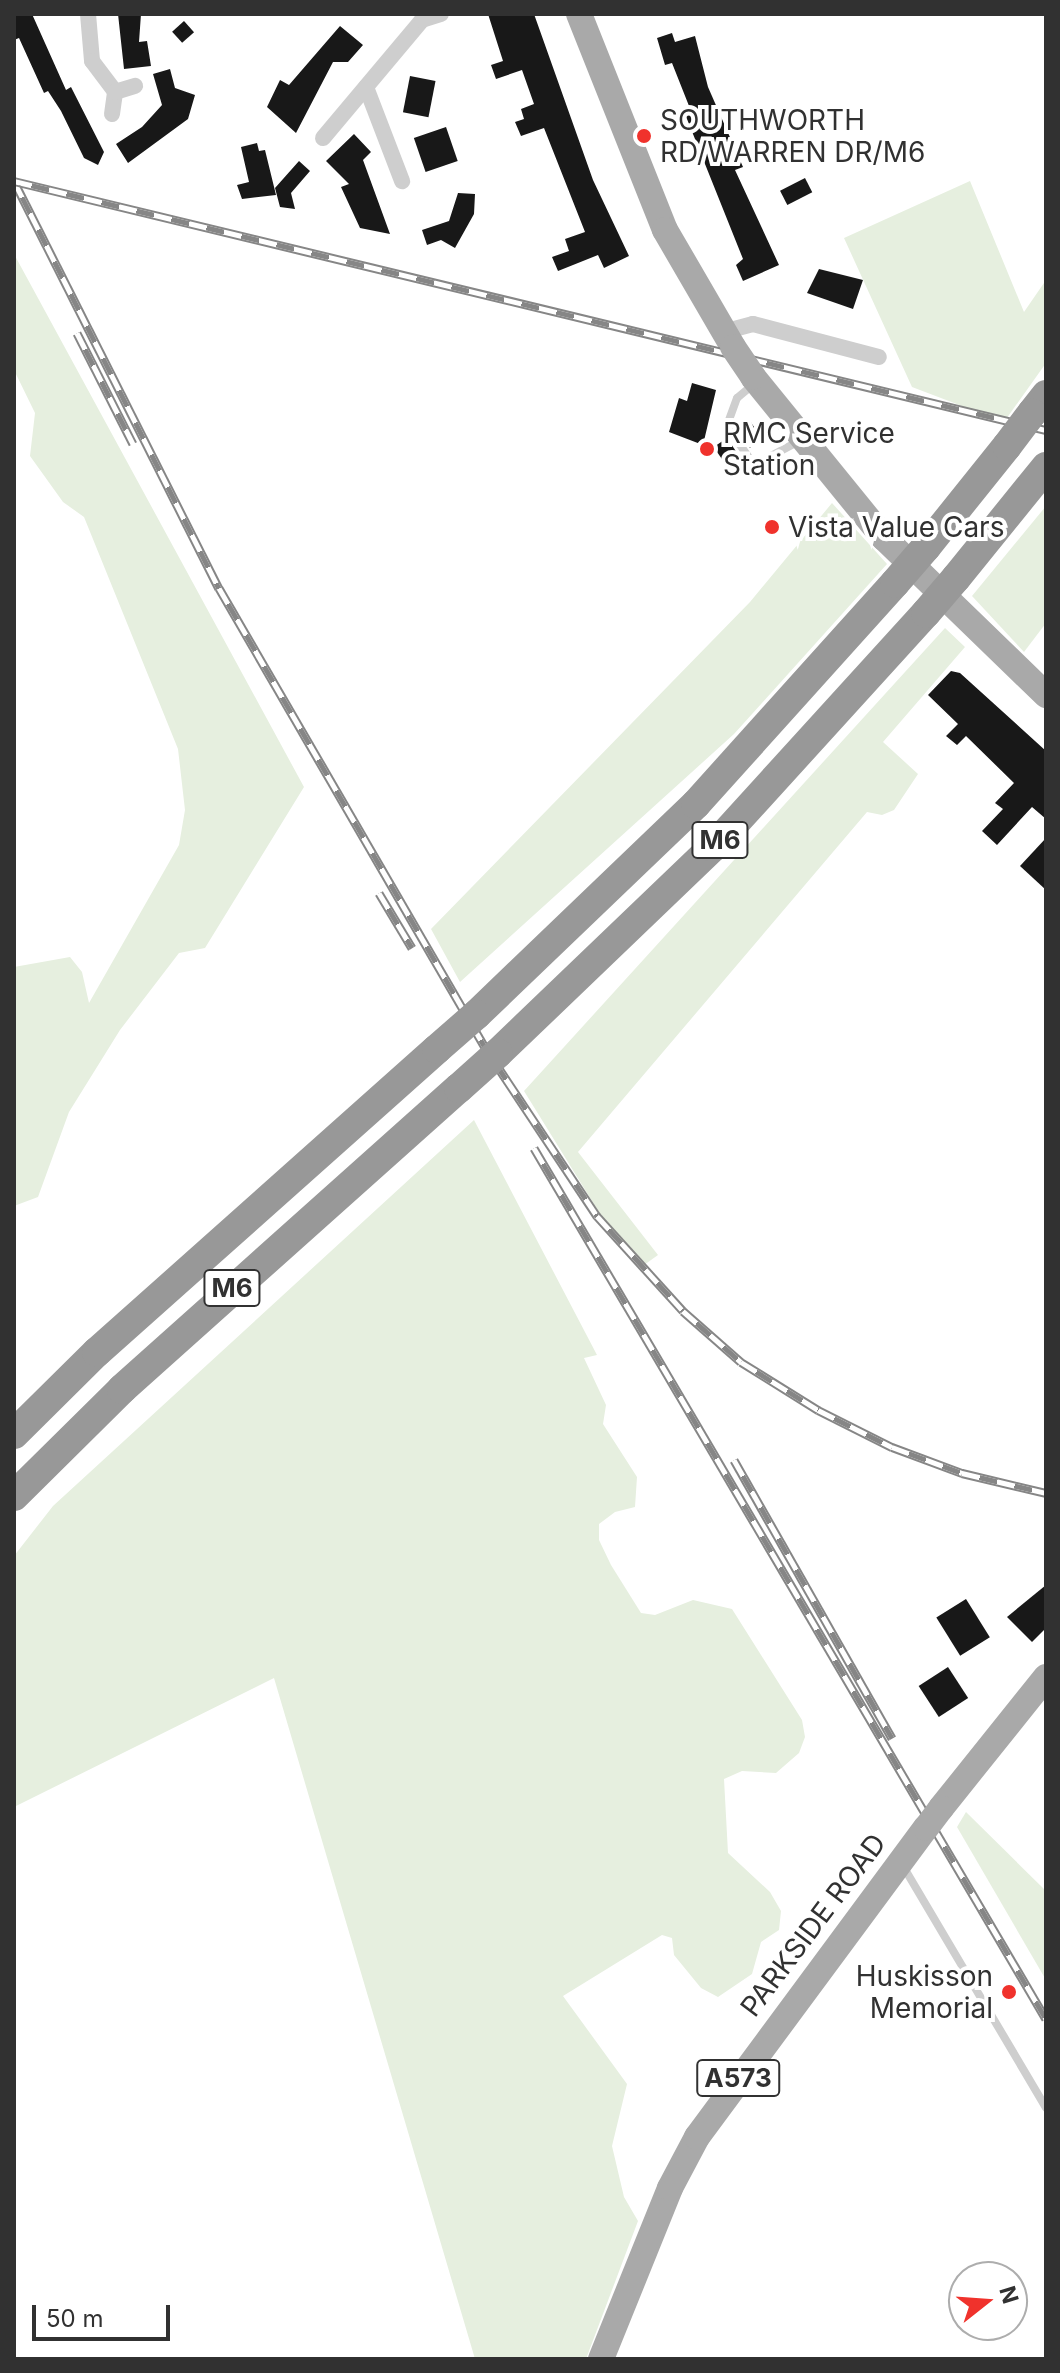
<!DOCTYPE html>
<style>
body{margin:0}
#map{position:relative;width:1060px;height:2373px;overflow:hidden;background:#fff;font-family:Inter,sans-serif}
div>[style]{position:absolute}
.green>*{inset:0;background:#e6efdf}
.building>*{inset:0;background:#181818;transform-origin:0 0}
.service>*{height:8px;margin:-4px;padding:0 4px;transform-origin:4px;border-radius:4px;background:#cecece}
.minor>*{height:16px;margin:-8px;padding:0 8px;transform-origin:8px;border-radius:8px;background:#cecece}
.primary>*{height:26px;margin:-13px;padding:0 13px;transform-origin:13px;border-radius:13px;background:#a9a9a9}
.motorway>*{height:30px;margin:-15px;padding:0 15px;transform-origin:15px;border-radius:15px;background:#989898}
.rail>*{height:9px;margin-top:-4.5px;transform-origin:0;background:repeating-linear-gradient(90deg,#fff 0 18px,#868686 0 36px);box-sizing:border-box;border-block:2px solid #868686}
.primary-bridge>*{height:26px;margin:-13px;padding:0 13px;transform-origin:13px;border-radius:13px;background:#a9a9a9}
.motorway-bridge>*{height:30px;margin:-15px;padding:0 15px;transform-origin:15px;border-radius:15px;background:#989898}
.dots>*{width:22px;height:22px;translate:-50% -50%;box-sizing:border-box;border:4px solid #fff;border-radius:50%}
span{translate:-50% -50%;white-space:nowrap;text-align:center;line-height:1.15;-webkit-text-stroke:8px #fff;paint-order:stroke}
.shield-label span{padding:2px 6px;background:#fff;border:2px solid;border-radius:6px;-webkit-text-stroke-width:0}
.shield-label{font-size:26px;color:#313131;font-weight:700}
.poi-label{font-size:28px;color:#313131}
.left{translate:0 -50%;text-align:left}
.right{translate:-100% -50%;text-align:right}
.street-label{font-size:28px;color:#313131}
.frame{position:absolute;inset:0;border:16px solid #313131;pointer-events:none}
.north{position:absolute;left:948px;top:2261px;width:80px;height:80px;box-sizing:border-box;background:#fff;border:2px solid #adadad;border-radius:50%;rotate:73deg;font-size:22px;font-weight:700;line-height:32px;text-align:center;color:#313131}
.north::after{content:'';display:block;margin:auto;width:28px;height:36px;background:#f0322c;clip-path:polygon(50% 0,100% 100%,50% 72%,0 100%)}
.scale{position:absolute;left:32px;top:2305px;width:138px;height:36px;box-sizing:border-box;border:4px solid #313131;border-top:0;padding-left:10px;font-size:24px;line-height:28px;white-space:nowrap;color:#313131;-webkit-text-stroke:6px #fff;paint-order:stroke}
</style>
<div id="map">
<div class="green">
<i style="clip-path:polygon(970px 181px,1024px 312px,1046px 280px,1046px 363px,1004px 422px,912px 387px,844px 238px)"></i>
<i style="clip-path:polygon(14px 254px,304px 787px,205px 948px,179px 953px,120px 1030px,69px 1112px,38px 1197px,14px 1206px,14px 967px,70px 957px,82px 972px,89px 1003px,179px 845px,185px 810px,178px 749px,84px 517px,63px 502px,30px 456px,35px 413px,14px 370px)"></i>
<i style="clip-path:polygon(832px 503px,887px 564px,734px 734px,460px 982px,431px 929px,750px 602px)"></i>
<i style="clip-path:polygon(1046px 506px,1046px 623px,1024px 652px,972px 596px)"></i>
<i style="clip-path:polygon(945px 628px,965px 647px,883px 742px,918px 774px,894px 810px,882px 815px,867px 812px,578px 1152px,658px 1255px,644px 1265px,605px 1222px,524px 1091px)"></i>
<i style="clip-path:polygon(474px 1120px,597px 1355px,584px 1358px,606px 1405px,603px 1424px,637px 1477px,635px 1507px,615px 1512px,599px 1524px,599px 1540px,611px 1565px,641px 1613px,655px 1615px,693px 1600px,732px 1609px,802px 1720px,805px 1737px,799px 1753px,776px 1773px,742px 1771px,724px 1779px,728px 1853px,770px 1892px,781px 1911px,779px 1930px,761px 1942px,752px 1974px,718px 1997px,701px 1988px,674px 1955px,672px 1938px,662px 1935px,563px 1996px,627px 2084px,612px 2146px,624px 2197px,638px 2221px,586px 2359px,475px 2359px,274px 1678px,14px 1807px,14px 1556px,53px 1506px)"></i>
<i style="clip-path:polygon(966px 1812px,1046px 1891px,1046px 1980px,957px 1827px)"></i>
</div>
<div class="building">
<i style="clip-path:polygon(21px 14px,32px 14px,66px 90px,71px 87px,104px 152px,98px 165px,84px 158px,61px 111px,48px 91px,44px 93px,19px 38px,14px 40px,14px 17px)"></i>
<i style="clip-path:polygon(118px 14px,141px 14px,139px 42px,147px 41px,151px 66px,124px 69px)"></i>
<i style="clip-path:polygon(488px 14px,534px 14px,593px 180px,629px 256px,604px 268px,598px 255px,558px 271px,552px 257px,569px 251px,565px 239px,585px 232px,544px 128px,521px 136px,515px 122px,524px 119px,521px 109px,534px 104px,522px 70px,496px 79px,491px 65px,503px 61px)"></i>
<i style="left:184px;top:21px;width:15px;height:16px;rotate:48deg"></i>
<i style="clip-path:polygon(340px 26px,363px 45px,348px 62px,333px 62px,296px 133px,267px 107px,280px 80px,289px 85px)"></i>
<i style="clip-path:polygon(672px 33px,675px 42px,695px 36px,708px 87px,743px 167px,735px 170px,779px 265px,743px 281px,736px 265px,743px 259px,685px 114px,691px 111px,672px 63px,665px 65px,657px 38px)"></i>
<i style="clip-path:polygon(170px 69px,175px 88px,195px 95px,188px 119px,128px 163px,116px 144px,142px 127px,162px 105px,153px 74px)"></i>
<i style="left:410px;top:76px;width:26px;height:37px;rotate:11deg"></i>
<i style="left:446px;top:127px;width:36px;height:34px;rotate:71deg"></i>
<i style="clip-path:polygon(354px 134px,371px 152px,363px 160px,390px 234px,360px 228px,341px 187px,349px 184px,326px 161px)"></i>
<i style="clip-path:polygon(257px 143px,259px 151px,265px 150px,276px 195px,242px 199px,237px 185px,249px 182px,241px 147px)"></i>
<i style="clip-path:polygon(299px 161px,310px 171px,291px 193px,295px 209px,280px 207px,275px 188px)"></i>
<i style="left:805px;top:178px;width:16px;height:28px;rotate:63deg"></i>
<i style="clip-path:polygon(458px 193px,475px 194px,474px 214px,455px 248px,441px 240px,427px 245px,422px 230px,449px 221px)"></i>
<i style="clip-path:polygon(819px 269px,863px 280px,853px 309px,807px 293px)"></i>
<i style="clip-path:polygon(692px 383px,716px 390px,703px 445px,669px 432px,679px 398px,687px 401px)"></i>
<i style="left:750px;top:421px;width:22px;height:15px;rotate:56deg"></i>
<i style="left:727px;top:438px;width:22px;height:16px;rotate:56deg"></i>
<i style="clip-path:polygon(951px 671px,960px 673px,1046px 751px,1046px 819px,1032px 807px,997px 845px,982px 831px,1003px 809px,995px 803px,1014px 783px,966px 736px,957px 745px,946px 736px,958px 724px,928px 695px)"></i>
<i style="clip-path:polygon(1046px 838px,1046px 890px,1020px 866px)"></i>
<i style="clip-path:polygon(1046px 1585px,1046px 1628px,1032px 1642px,1007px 1617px)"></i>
<i style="left:966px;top:1599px;width:45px;height:35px;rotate:58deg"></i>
<i style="left:948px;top:1667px;width:37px;height:35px;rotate:57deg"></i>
</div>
<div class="service">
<i style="left:755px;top:383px;width:23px;rotate:140deg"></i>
<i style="left:737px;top:398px;width:30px;rotate:110deg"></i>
<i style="left:727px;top:426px;width:47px;rotate:55.3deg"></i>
<i style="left:754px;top:465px;width:53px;rotate:-28deg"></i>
<i style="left:903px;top:1866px;width:281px;rotate:59.4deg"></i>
</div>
<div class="minor">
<i style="left:88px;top:14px;width:47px;rotate:85.1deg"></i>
<i style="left:92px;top:61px;width:39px;rotate:53deg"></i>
<i style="left:366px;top:87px;width:101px;rotate:69deg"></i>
<i style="left:112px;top:114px;width:22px;rotate:-82deg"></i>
<i style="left:115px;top:92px;width:21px;rotate:-17deg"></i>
<i style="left:323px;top:138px;width:154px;rotate:-50deg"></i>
<i style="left:422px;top:20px;width:20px;rotate:-18deg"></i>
<i style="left:723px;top:332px;width:31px;rotate:-15deg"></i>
<i style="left:753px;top:324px;width:130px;rotate:14.7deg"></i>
</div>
<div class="primary">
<i style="left:579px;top:14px;width:232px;rotate:68.3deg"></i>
<i style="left:665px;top:230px;width:135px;rotate:59.8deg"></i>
<i style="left:753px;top:377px;width:208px;rotate:50.9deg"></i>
<i style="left:884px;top:538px;width:226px;rotate:44.1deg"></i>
<i style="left:941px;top:1808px;width:168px;rotate:-51.3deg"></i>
<i style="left:601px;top:2359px;width:184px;rotate:-68deg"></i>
<i style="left:670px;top:2188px;width:58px;rotate:-62.1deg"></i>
<i style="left:697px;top:2137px;width:385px;rotate:-53.5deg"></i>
</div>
<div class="motorway">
<i style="left:1032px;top:413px;width:23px;rotate:-52deg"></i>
<i style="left:926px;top:547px;width:129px;rotate:-51.3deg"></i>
<i style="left:956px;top:578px;width:143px;rotate:-51deg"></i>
<i style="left:476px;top:1015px;width:305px;rotate:-43.8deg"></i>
<i style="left:696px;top:804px;width:297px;rotate:-48deg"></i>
<i style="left:498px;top:1053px;width:298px;rotate:-43.8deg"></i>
<i style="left:713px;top:847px;width:316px;rotate:-47.7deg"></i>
<i style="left:14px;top:1434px;width:117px;rotate:-44.7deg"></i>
<i style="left:97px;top:1352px;width:455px;rotate:-41.7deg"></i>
<i style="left:14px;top:1496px;width:152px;rotate:-44.7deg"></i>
<i style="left:122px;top:1389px;width:452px;rotate:-41.8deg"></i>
</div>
<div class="rail">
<i style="left:14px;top:181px;width:456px;rotate:63.3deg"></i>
<i style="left:219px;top:588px;width:533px;rotate:59.92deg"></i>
<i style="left:486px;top:1049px;width:201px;rotate:56.4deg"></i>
<i style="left:597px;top:1216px;width:128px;rotate:47.8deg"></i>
<i style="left:683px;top:1311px;width:77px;rotate:41.3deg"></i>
<i style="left:741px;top:1362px;width:91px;rotate:31.9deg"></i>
<i style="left:818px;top:1410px;width:83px;rotate:26.6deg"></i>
<i style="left:892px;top:1447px;width:75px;rotate:20.4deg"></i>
<i style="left:962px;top:1473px;width:86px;rotate:13.4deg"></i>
<i style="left:14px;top:181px;width:1062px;rotate:13.57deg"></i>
<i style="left:77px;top:333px;width:124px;rotate:63.2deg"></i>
<i style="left:379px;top:893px;width:64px;rotate:59deg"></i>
<i style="left:534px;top:1148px;width:1010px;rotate:59.55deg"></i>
<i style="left:734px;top:1460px;width:320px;rotate:60.4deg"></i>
</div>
<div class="primary-bridge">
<i style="left:733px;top:347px;width:36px;rotate:56deg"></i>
<i style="left:926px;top:1828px;width:25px;rotate:-53deg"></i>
</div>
<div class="motorway-bridge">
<i style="left:1007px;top:446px;width:41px;rotate:-52.9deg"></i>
<i style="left:895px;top:583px;width:48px;rotate:-49.3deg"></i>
<i style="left:926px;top:613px;width:46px;rotate:-49.4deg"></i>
<i style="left:437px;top:1049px;width:52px;rotate:-41.1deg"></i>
<i style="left:459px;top:1088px;width:52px;rotate:-41.9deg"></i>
</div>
<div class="dots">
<i style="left:644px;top:136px;background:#f0322c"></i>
<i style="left:707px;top:449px;background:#f0322c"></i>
<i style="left:772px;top:527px;background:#f0322c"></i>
<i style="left:1009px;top:1992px;background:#f0322c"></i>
</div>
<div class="shield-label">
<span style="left:720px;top:840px">M6</span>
<span style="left:232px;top:1288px">M6</span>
<span style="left:738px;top:2078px">A573</span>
</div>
<div class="poi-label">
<span class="left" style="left:660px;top:136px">SOUTHWORTH<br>RD/WARREN DR/M6</span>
<span class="left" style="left:723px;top:449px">RMC Service<br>Station</span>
<span class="left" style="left:788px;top:527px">Vista Value Cars</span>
<span class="right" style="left:993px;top:1992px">Huskisson<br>Memorial</span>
</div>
<div class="street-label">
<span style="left:813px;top:1925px;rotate:-53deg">PARKSIDE ROAD</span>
</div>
<div class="frame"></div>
<div class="north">N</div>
<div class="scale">50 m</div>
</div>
